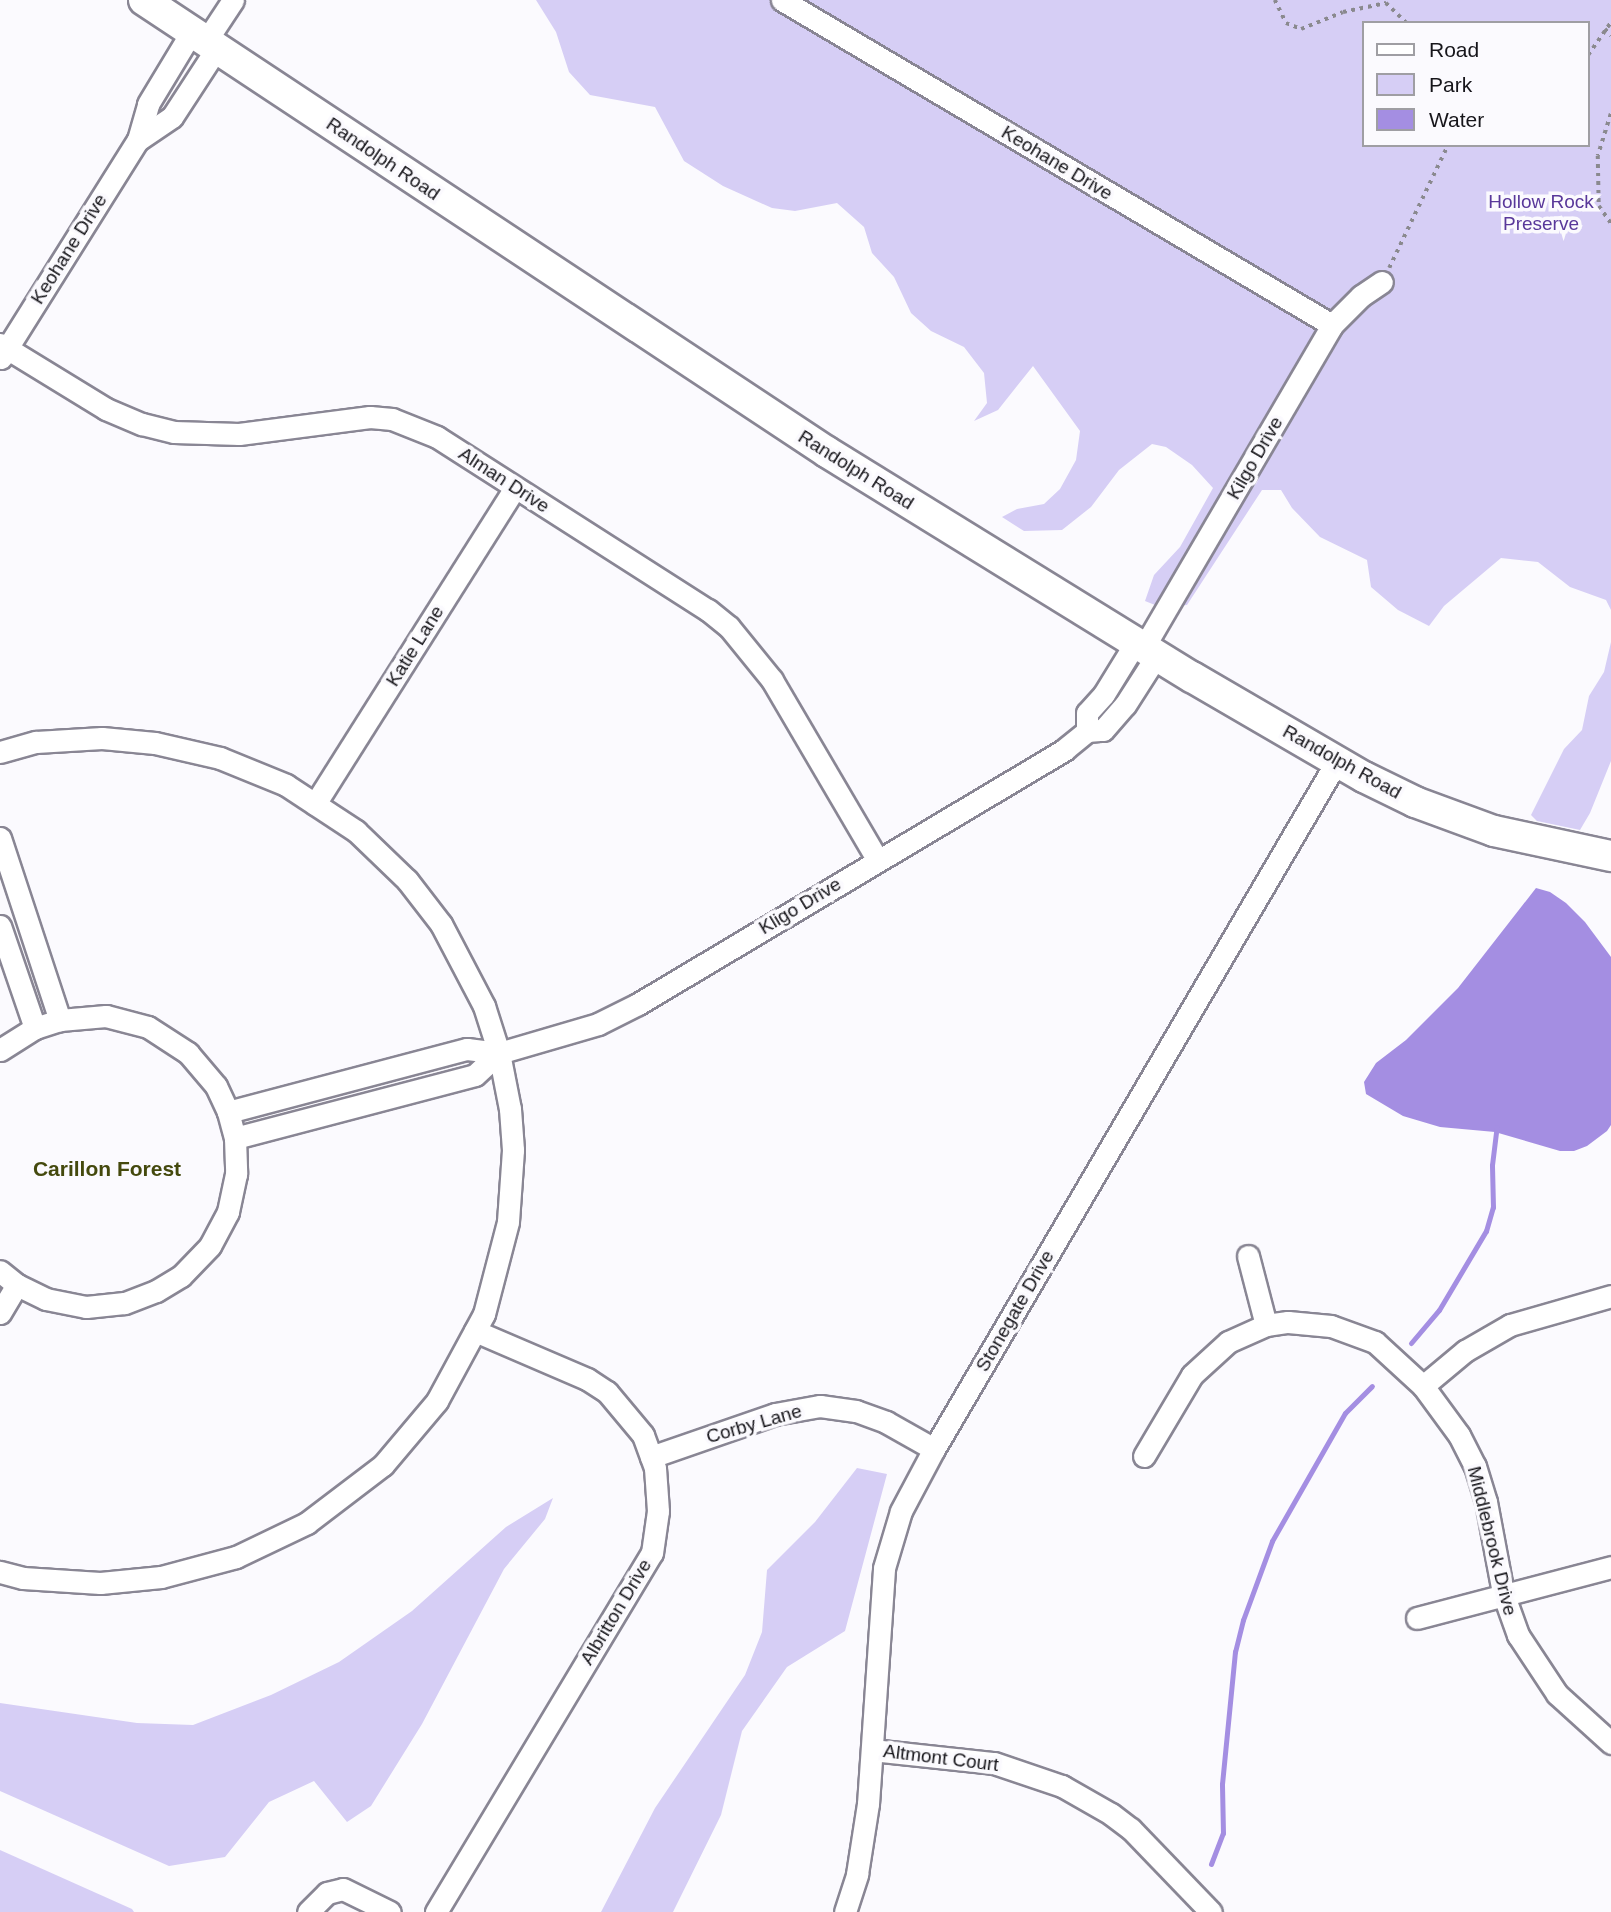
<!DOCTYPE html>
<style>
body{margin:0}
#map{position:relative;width:1611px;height:1912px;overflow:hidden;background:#fbfafe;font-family:Helvetica,sans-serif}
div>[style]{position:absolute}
.green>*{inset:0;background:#d6cef5}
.water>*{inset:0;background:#a48ee2}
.stream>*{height:5px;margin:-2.5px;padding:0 2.5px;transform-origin:2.5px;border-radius:2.5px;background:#a48ee2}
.path>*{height:3.5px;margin-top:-1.75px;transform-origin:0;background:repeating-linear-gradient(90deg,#8a898e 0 3.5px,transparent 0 8.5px)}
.roads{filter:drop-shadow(2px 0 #898694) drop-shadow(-2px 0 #898694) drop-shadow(0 2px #898694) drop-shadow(0 -2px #898694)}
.street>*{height:21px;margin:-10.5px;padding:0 10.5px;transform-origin:10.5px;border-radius:10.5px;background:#fff}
.secondary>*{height:30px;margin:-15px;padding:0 15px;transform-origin:15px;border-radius:15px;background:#fff}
span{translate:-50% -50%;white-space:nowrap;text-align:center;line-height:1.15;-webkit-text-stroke:7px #fbfafe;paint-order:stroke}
.street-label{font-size:19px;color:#16151a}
.park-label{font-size:19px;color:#59389a}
.neighbourhood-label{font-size:21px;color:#44490d;font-weight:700}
.legend{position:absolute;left:1362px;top:21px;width:228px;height:126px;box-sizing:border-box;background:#fbfafe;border:2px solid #9f9ea3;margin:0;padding:9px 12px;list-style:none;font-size:21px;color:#16151a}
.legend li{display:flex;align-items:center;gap:14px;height:35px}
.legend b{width:35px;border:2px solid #9f9ea3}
</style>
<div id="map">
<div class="green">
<i style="clip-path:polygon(evenodd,536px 0,1611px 0,1611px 610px,1606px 600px,1570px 587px,1538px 562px,1501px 558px,1444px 606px,1429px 626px,1398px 610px,1371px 587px,1367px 560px,1320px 537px,1292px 508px,1281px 490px,1262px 490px,1187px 605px,1160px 607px,1145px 601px,1154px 575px,1180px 547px,1213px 488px,1192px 465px,1166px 447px,1152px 444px,1119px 470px,1091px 507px,1062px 530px,1024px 531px,1002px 517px,1017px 509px,1044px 504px,1060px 489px,1076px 460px,1080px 431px,1033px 366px,998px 410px,974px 421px,987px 403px,984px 373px,964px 347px,931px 331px,911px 313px,894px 277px,872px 253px,864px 227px,837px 203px,795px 211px,772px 208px,723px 186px,684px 161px,655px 107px,590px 95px,569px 72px,556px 32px,536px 0,1364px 23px,1588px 23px,1588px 145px,1364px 145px,1364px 23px)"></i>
<i style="clip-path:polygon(1611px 642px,1611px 761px,1590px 813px,1580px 830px,1537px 821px,1531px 815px,1564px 749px,1582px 730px,1589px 696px,1604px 672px)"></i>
<i style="clip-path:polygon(857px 1468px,887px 1474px,845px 1631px,787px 1667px,742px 1731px,721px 1815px,673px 1912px,601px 1912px,655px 1808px,745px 1675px,762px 1632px,767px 1570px,815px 1522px)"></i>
<i style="clip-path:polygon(553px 1498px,545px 1519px,504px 1569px,422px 1724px,371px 1806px,347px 1822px,314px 1781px,269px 1802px,225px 1857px,169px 1866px,0 1791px,0 1703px,137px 1723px,193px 1725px,271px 1695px,339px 1662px,412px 1611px,506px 1527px)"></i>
<i style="clip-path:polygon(0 1850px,132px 1909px,134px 1912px,0 1912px)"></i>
</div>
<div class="water">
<i style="clip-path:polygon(1536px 888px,1550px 892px,1566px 903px,1585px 922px,1611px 957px,1611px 1125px,1607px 1131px,1587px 1146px,1574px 1151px,1560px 1151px,1495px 1132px,1440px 1127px,1403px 1116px,1366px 1094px,1364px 1082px,1376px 1063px,1406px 1040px,1458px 988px)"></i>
</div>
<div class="stream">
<i style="left:1411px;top:1343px;width:43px;rotate:-49.7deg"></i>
<i style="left:1439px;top:1310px;width:92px;rotate:-59.3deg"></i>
<i style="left:1486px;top:1231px;width:25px;rotate:-74deg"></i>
<i style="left:1493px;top:1207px;width:42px;rotate:-91.4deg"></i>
<i style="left:1492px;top:1165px;width:38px;rotate:-83deg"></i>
<i style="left:1211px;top:1864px;width:33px;rotate:-69deg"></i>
<i style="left:1223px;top:1833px;width:49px;rotate:-91.2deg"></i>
<i style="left:1222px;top:1784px;width:133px;rotate:-84.4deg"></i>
<i style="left:1235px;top:1652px;width:33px;rotate:-76deg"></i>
<i style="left:1243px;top:1620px;width:84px;rotate:-69.8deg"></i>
<i style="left:1272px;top:1541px;width:147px;rotate:-60.3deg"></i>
<i style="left:1345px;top:1413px;width:38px;rotate:-45deg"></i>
</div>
<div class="path">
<i style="left:1275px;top:0;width:25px;rotate:64deg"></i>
<i style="left:1286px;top:23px;width:16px;rotate:22deg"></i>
<i style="left:1301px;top:29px;width:45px;rotate:-22deg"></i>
<i style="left:1343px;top:12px;width:44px;rotate:-11.8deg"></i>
<i style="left:1386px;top:3px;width:29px;rotate:44deg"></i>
<i style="left:1605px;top:29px;width:9px;rotate:49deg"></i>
<i style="left:1588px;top:55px;width:40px;rotate:-55.1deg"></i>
<i style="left:1611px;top:114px;width:44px;rotate:107.2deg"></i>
<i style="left:1598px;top:156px;width:50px;rotate:88.9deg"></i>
<i style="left:1599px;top:206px;width:21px;rotate:55deg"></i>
<i style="left:1389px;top:268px;width:136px;rotate:-64.4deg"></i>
</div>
<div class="roads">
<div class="street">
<i style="left:782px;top:0;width:639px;rotate:30.58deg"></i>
<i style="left:206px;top:41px;width:49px;rotate:-56.6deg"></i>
<i style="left:138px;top:140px;width:41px;rotate:-34.1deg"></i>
<i style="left:172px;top:117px;width:82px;rotate:-56.9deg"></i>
<i style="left:0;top:344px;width:124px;rotate:31.5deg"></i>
<i style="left:106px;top:409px;width:39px;rotate:23deg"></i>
<i style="left:142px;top:424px;width:33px;rotate:14deg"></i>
<i style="left:174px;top:432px;width:65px;rotate:1.8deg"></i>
<i style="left:239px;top:434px;width:132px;rotate:-7.4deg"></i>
<i style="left:370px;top:417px;width:22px;rotate:5deg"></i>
<i style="left:392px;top:419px;width:48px;rotate:21.8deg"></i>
<i style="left:437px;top:437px;width:322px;rotate:32.6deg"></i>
<i style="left:708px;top:610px;width:27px;rotate:39deg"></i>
<i style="left:729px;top:627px;width:68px;rotate:50.9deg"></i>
<i style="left:772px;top:680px;width:208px;rotate:59.6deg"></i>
<i style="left:1px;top:358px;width:257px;rotate:-57.9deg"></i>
<i style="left:138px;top:140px;width:37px;rotate:-74deg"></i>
<i style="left:148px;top:104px;width:85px;rotate:-58.9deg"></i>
<i style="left:1144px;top:647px;width:373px;rotate:-59.7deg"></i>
<i style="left:1332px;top:325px;width:41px;rotate:-45deg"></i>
<i style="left:1361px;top:296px;width:25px;rotate:-34deg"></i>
<i style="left:1087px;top:731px;width:18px;rotate:-90deg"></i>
<i style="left:1087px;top:713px;width:25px;rotate:-48deg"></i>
<i style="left:1104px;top:694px;width:61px;rotate:-58.4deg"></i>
<i style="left:0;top:752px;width:37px;rotate:-16deg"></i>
<i style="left:36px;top:742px;width:66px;rotate:-3.5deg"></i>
<i style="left:102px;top:738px;width:53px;rotate:5.4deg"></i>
<i style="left:155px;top:743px;width:67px;rotate:13deg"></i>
<i style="left:220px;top:758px;width:71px;rotate:22.2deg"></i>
<i style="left:286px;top:785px;width:84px;rotate:33.3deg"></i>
<i style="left:356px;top:831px;width:71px;rotate:43.9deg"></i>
<i style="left:407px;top:880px;width:56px;rotate:52.3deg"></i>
<i style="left:441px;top:924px;width:93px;rotate:62.3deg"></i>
<i style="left:484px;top:1006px;width:49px;rotate:72.3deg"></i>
<i style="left:499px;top:1053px;width:57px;rotate:78.9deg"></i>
<i style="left:510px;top:1109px;width:41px;rotate:85.8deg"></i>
<i style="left:513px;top:1150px;width:72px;rotate:94deg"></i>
<i style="left:508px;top:1222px;width:95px;rotate:104.6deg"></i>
<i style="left:484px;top:1314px;width:99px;rotate:118.4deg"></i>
<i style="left:437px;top:1401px;width:84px;rotate:130.2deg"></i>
<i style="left:383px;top:1465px;width:96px;rotate:142.7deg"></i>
<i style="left:307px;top:1523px;width:79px;rotate:154.4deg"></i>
<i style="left:236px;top:1557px;width:78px;rotate:165.1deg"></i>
<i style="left:161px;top:1577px;width:61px;rotate:174.4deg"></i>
<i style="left:100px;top:1583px;width:77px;rotate:-176.3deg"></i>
<i style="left:23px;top:1578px;width:24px;rotate:-165deg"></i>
<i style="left:315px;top:804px;width:374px;rotate:-57.7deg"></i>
<i style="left:0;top:838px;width:192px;rotate:71.8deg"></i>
<i style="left:0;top:926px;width:108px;rotate:71.1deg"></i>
<i style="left:0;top:1050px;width:41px;rotate:-32.2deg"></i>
<i style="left:35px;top:1028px;width:26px;rotate:-18deg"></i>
<i style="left:60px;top:1020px;width:46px;rotate:-5deg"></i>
<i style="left:106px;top:1016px;width:43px;rotate:14.7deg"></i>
<i style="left:148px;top:1027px;width:48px;rotate:33deg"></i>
<i style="left:188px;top:1053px;width:43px;rotate:49.7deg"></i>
<i style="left:216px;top:1086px;width:29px;rotate:65deg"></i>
<i style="left:228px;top:1112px;width:27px;rotate:75deg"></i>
<i style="left:235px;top:1138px;width:36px;rotate:88deg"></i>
<i style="left:236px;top:1174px;width:39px;rotate:102deg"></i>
<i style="left:228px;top:1212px;width:38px;rotate:118deg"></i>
<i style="left:210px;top:1246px;width:42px;rotate:134deg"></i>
<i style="left:181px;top:1276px;width:29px;rotate:149deg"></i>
<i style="left:156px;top:1291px;width:34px;rotate:159deg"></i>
<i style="left:124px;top:1303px;width:38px;rotate:174deg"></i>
<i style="left:86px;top:1307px;width:41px;rotate:-168.7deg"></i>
<i style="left:46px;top:1299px;width:32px;rotate:-154deg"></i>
<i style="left:17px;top:1285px;width:22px;rotate:-141deg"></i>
<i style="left:228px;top:1112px;width:247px;rotate:-14.8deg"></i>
<i style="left:467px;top:1049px;width:32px;rotate:7deg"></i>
<i style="left:499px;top:1053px;width:103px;rotate:-16.3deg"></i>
<i style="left:598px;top:1024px;width:45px;rotate:-26.6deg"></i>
<i style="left:638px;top:1004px;width:497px;rotate:-30.8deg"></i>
<i style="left:1065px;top:749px;width:28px;rotate:-39deg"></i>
<i style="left:1087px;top:731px;width:16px;rotate:-4deg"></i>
<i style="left:1103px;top:730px;width:33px;rotate:-49deg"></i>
<i style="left:1125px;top:705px;width:59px;rotate:-57.4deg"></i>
<i style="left:235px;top:1138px;width:248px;rotate:-14.7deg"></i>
<i style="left:475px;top:1075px;width:33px;rotate:-43deg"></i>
<i style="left:1248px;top:1256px;width:71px;rotate:75.4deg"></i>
<i style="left:0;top:1313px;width:33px;rotate:-59deg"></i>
<i style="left:1423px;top:1386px;width:55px;rotate:-39.8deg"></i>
<i style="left:1465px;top:1351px;width:52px;rotate:-30deg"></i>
<i style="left:1510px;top:1325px;width:105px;rotate:-16deg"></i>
<i style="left:1144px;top:1456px;width:94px;rotate:-59.3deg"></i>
<i style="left:1192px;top:1375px;width:49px;rotate:-42.5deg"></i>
<i style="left:1228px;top:1342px;width:42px;rotate:-24.1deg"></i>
<i style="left:1266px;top:1325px;width:22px;rotate:-8deg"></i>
<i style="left:1288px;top:1322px;width:43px;rotate:5.3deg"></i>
<i style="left:1331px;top:1326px;width:47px;rotate:20deg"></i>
<i style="left:1375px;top:1342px;width:65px;rotate:42.5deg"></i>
<i style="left:1423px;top:1386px;width:61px;rotate:53.7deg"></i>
<i style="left:1459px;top:1435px;width:35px;rotate:63deg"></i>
<i style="left:1475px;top:1466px;width:38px;rotate:73deg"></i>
<i style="left:1486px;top:1502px;width:93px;rotate:79.4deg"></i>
<i style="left:1503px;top:1593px;width:45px;rotate:70.3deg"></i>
<i style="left:1518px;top:1635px;width:71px;rotate:56.5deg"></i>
<i style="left:1557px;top:1694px;width:73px;rotate:42.2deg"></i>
<i style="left:651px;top:1457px;width:131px;rotate:-19.1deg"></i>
<i style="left:775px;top:1414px;width:46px;rotate:-10.1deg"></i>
<i style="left:820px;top:1406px;width:36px;rotate:8deg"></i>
<i style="left:856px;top:1411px;width:32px;rotate:20deg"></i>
<i style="left:886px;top:1422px;width:55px;rotate:29.4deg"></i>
<i style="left:1417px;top:1618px;width:201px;rotate:-14.7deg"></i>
<i style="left:872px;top:1750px;width:123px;rotate:6.1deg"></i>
<i style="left:994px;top:1763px;width:72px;rotate:18.7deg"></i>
<i style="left:1062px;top:1786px;width:56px;rotate:29.7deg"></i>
<i style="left:1111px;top:1814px;width:25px;rotate:37deg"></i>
<i style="left:1131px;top:1829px;width:115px;rotate:46.1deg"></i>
<i style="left:308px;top:1912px;width:27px;rotate:-45deg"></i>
<i style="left:327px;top:1893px;width:16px;rotate:-14deg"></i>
<i style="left:343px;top:1889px;width:52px;rotate:26.1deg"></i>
<i style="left:436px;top:1912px;width:419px;rotate:-59deg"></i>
<i style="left:652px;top:1553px;width:42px;rotate:-81.9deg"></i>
<i style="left:658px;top:1511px;width:43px;rotate:-94deg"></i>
<i style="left:655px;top:1468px;width:35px;rotate:-110deg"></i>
<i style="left:643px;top:1435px;width:56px;rotate:-129.9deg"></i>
<i style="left:607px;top:1392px;width:24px;rotate:-147deg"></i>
<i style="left:587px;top:1379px;width:122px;rotate:-156.8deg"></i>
<i style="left:845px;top:1912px;width:40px;rotate:-72deg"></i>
<i style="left:857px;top:1874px;width:71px;rotate:-81.1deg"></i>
<i style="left:868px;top:1804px;width:237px;rotate:-86.1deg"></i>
<i style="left:884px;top:1568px;width:59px;rotate:-73.4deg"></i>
<i style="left:901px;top:1511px;width:70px;rotate:-62deg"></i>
<i style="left:934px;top:1449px;width:797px;rotate:-59.64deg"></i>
</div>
<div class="secondary">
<i style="left:144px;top:0;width:819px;rotate:33.5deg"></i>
<i style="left:827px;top:452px;width:429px;rotate:31.7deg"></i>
<i style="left:1192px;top:677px;width:199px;rotate:30.2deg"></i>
<i style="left:1364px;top:777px;width:57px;rotate:26.1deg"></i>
<i style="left:1415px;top:802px;width:84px;rotate:20.2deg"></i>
<i style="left:1494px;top:831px;width:120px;rotate:12.1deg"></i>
</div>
</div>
<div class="street-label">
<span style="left:383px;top:159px;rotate:34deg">Randolph Road</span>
<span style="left:1057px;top:163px;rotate:31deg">Keohane Drive</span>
<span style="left:69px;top:249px;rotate:-58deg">Keohane Drive</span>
<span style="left:1255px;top:458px;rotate:-60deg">Kilgo Drive</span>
<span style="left:856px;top:470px;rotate:32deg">Randolph Road</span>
<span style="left:504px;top:480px;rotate:33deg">Alman Drive</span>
<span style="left:415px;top:646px;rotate:-58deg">Katie Lane</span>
<span style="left:1342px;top:762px;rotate:29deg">Randolph Road</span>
<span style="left:800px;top:906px;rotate:-31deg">Kligo Drive</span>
<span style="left:1015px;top:1311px;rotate:-60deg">Stonegate Drive</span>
<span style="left:754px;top:1424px;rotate:-16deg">Corby Lane</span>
<span style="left:1492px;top:1541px;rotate:76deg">Middlebrook Drive</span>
<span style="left:616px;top:1612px;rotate:-59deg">Albritton Drive</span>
<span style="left:941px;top:1758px;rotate:7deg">Altmont Court</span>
</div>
<div class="park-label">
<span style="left:1541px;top:213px">Hollow Rock<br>Preserve</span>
</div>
<div class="neighbourhood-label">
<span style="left:107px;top:1169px">Carillon Forest</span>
</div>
<ul class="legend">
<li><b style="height:9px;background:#fff"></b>Road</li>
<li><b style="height:19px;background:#d6cef5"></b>Park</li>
<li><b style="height:19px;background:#a48ee2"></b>Water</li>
</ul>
</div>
